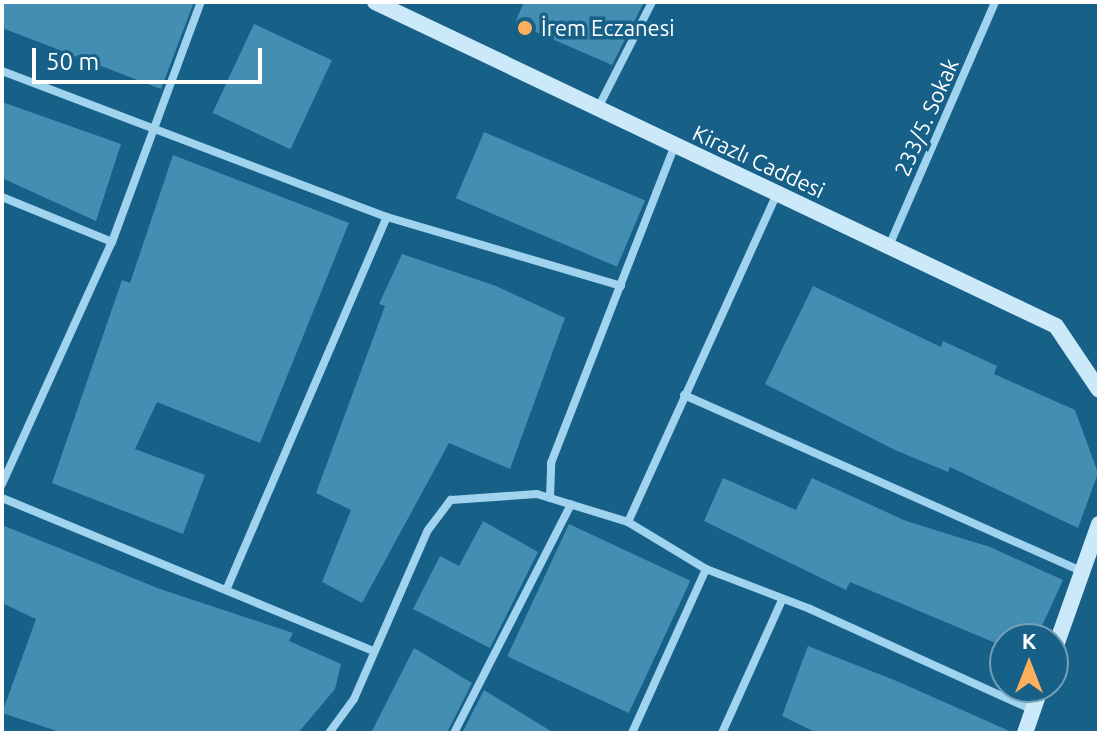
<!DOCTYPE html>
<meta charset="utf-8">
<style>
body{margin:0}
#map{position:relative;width:1101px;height:735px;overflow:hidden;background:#176088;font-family:Ubuntu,sans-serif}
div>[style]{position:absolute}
.building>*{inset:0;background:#448db3;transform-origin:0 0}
.minor>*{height:8px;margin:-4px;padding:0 4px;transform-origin:4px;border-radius:4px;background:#9fd3ee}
.secondary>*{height:16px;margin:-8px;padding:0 8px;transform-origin:8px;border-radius:8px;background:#cce9fa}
.dots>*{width:22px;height:22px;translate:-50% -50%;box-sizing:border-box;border:4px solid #176088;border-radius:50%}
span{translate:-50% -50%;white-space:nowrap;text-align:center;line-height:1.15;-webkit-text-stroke:7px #176088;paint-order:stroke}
.poi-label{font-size:22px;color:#fff}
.left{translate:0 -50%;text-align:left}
.street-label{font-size:22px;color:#fff}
.frame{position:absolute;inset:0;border:4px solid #fff;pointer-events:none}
.north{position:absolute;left:989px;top:623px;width:80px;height:80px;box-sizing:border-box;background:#176088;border:2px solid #74a0b8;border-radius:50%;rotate:0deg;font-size:22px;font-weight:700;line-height:32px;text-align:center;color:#fff}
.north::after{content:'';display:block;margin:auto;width:28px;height:36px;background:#ffae5b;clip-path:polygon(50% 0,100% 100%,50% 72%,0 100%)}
.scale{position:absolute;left:32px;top:48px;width:230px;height:36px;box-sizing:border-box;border:4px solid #fff;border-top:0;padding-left:10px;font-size:24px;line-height:28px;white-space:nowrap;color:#fff;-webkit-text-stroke:6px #176088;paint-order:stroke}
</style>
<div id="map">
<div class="building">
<i style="clip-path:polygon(2px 2px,194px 2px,161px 89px,2px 28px)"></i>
<i style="clip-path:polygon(524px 2px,644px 2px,612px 65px,515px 23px)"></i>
<i style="left:254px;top:24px;width:86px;height:98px;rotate:25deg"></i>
<i style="clip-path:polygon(2px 102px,121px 144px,96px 221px,2px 178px)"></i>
<i style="left:484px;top:132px;width:175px;height:72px;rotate:23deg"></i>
<i style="clip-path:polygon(173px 155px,349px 223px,260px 443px,157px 402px,135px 449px,205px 475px,183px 534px,52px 483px,122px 280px,130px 283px)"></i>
<i style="clip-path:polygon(402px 254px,496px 286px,565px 318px,510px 469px,449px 443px,362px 603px,322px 582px,351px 510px,316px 493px,385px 306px,379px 304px)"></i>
<i style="clip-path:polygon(813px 286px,941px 347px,943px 341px,997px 366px,994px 374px,1075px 410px,1098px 473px,1078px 528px,950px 467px,948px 472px,895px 450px,765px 384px)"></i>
<i style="clip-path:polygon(723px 478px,796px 510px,812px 478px,906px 521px,990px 547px,1063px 580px,1036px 639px,1005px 639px,1005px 647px,850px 582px,846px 590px,704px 521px)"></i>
<i style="clip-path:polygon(483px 521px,538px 552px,490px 648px,413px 609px,440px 556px,459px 566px)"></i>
<i style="left:569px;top:524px;width:134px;height:146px;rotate:25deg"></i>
<i style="clip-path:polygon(2px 525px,160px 589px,293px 633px,289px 641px,341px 664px,335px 689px,298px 733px,63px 733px,2px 713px,36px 619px,2px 603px)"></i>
<i style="clip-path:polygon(808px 646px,899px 682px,1014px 733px,817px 733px,782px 716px)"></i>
<i style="clip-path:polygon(414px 648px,472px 683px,447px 733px,371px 733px)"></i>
<i style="clip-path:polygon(484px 690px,554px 733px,462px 733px)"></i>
</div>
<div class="minor">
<i style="left:2px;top:71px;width:412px;rotate:20.8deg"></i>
<i style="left:387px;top:217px;width:244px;rotate:16.4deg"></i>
<i style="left:598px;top:108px;width:119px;rotate:-63deg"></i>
<i style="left:2px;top:197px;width:119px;rotate:22.2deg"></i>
<i style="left:889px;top:246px;width:266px;rotate:-66.5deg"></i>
<i style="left:684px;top:395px;width:435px;rotate:23.9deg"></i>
<i style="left:2px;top:484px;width:266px;rotate:-65.6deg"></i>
<i style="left:112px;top:242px;width:256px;rotate:-69.7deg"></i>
<i style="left:2px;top:498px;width:399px;rotate:22.4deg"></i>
<i style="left:550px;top:498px;width:35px;rotate:-88deg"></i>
<i style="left:551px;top:463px;width:341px;rotate:-68.7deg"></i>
<i style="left:628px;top:522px;width:361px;rotate:-65.6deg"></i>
<i style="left:227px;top:588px;width:404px;rotate:-66.7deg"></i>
<i style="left:329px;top:733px;width:42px;rotate:-53.7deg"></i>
<i style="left:354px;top:699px;width:184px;rotate:-66.4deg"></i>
<i style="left:428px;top:530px;width:38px;rotate:-53deg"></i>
<i style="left:451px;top:500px;width:86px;rotate:-4deg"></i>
<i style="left:537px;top:494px;width:95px;rotate:17.1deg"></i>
<i style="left:628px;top:522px;width:91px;rotate:31.1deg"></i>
<i style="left:706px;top:569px;width:111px;rotate:21deg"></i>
<i style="left:810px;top:609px;width:245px;rotate:24.4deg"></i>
<i style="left:454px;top:733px;width:257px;rotate:-62.9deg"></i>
<i style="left:632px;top:733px;width:180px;rotate:-65.7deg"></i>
<i style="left:722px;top:733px;width:146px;rotate:-65.7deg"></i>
</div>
<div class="secondary">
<i style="left:375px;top:2px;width:754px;rotate:25.44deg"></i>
<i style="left:1056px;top:326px;width:77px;rotate:56.1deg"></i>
<i style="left:1053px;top:654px;width:138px;rotate:-70.5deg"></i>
<i style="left:1025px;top:733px;width:49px;rotate:-70.8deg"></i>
</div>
<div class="dots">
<i style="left:525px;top:28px;background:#ffae5b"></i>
</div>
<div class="poi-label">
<span class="left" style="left:541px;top:28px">İrem Eczanesi</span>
</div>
<div class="street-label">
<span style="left:926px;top:117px;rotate:-66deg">233/5. Sokak</span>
<span style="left:759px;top:161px;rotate:25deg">Kirazlı Caddesi</span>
</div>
<div class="frame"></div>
<div class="north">K</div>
<div class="scale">50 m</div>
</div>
